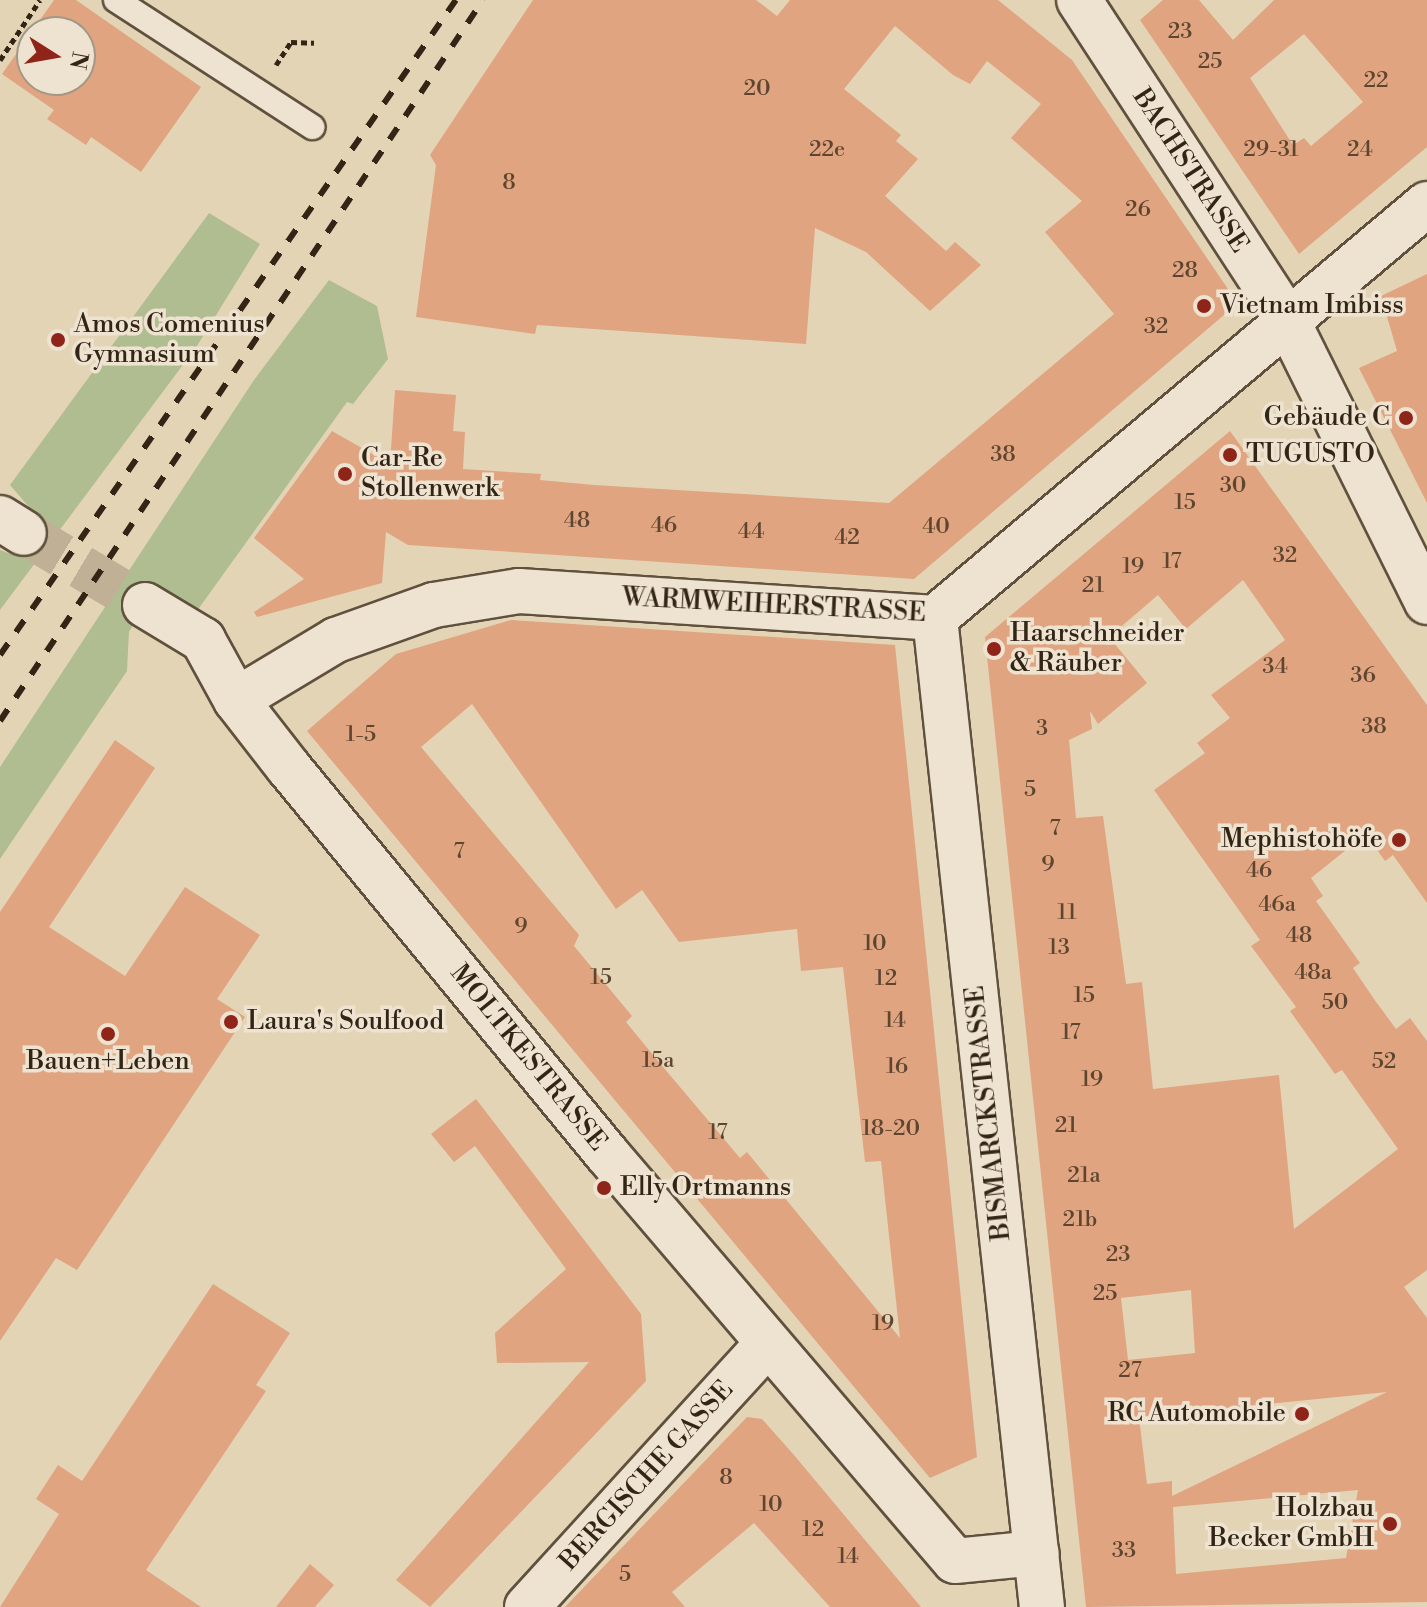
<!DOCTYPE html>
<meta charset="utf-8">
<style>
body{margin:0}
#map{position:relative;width:1427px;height:1607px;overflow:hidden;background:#e3d4b6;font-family:"Libre Bodoni",serif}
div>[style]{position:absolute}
.green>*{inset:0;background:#b0bd91}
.building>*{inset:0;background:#e0a480}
.minor-tunnel>*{height:44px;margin-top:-22px;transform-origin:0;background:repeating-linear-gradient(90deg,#c0b196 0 44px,transparent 0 66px)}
.path>*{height:5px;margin-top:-2.5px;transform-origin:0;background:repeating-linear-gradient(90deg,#332515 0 6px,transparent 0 10px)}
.roads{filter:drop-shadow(2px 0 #5f513d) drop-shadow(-2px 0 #5f513d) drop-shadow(0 2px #5f513d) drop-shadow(0 -2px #5f513d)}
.service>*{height:24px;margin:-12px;padding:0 12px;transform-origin:12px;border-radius:12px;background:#ede3d0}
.minor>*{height:44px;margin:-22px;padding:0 22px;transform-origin:22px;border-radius:22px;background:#ede3d0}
.rail>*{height:6px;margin-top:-3px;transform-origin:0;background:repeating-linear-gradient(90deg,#332515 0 14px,transparent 0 28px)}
.dots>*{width:22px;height:22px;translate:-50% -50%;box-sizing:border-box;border:4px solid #ede3d0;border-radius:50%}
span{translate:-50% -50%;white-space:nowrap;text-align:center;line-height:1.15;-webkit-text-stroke:7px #ede3d0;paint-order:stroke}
.number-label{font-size:22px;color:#5e4530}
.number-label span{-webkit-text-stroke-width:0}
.street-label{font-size:26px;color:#332515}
.poi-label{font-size:26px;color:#332515}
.left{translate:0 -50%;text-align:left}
.right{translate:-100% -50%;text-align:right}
.north{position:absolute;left:16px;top:16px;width:80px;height:80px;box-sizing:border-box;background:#ede3d0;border:2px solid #a39785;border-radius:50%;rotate:101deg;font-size:22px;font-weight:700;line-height:32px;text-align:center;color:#332515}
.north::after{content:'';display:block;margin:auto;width:28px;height:36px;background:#8f2418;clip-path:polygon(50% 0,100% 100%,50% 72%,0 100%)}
</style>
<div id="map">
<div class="green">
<i style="clip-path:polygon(209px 213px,260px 244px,197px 346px,0 610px,0 550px,11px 554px,35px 514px,10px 485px)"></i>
<i style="clip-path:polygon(329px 280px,377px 306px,388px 359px,353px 404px,347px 402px,194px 615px,145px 605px,129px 632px,127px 671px,0 859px,0 767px,254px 380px)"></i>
</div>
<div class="building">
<i style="clip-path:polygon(evenodd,54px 0,76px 0,201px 87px,141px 172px,91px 137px,86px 145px,47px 119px,54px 110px,2px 74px,54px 0,32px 32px,80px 32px,80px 80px,32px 80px,32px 32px)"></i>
<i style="clip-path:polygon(533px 0,756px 0,777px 16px,790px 0,998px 0,1072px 60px,1228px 289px,1224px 315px,914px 579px,408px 545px,386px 532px,382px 583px,257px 617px,254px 612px,304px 579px,254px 538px,332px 431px,390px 464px,395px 390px,456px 395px,453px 431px,465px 432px,463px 469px,541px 474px,540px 480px,594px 485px,889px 503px,1114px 314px,1045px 232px,1082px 201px,1011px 138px,1041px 104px,987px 61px,970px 84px,953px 75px,895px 26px,844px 89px,901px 135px,896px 141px,918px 159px,885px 196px,946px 251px,955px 242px,981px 265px,930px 311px,866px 252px,815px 228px,806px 344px,537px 325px,535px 334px,416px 317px,436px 165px,430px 155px)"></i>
<i style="clip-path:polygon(evenodd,1163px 0,1199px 0,1233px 40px,1274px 0,1427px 0,1427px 147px,1299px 254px,1140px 20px,1163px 0,1304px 34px,1363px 102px,1311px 146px,1304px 138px,1293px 145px,1250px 78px,1304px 34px)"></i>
<i style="clip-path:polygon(1427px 274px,1427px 503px,1359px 368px,1397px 351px,1381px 296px)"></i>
<i style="clip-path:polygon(evenodd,1230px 431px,1427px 705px,1427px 903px,1393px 855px,1385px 861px,1366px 834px,1311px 878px,1323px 896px,1316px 901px,1360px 963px,1353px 968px,1374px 999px,1396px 1029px,1410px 1018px,1427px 1041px,1427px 1270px,1404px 1287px,1427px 1318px,1427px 1602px,1086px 1607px,985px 637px,1230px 431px,1243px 580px,1285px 640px,1211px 695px,1230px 718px,1197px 743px,1205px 753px,1154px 790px,1260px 940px,1251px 946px,1296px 1007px,1290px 1011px,1335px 1074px,1342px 1070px,1398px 1149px,1294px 1229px,1279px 1075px,1153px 1089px,1142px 982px,1126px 984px,1103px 816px,1076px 818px,1069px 740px,1092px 729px,1090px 711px,1098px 724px,1147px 683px,1109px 637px,1158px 595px,1186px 629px,1243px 580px,1230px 431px,1191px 1290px,1195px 1353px,1128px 1360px,1121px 1298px,1191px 1290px,1230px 431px,1387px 1392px,1172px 1496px,1172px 1481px,1147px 1484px,1139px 1417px,1387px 1392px,1230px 431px,1358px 1490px,1346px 1558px,1176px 1574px,1173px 1507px,1358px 1490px)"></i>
<i style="clip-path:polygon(evenodd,511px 620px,895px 645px,977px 1457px,930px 1478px,307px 731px,396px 654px,511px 620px,472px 704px,616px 909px,642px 890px,679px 942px,797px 929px,801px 971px,843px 967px,865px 1162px,881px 1161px,900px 1338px,747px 1152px,740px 1158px,658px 1061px,626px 1022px,632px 1016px,574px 946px,579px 935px,421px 747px,472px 704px)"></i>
<i style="clip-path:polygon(115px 740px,155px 768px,49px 927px,125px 976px,185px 887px,260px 935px,217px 999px,245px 1017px,77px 1270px,56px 1258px,0 1341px,0 912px)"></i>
<i style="clip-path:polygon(476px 1099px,641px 1314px,646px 1381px,430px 1607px,396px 1580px,589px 1362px,497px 1363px,495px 1333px,566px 1269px,475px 1146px,454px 1162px,431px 1134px)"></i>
<i style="clip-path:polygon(213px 1284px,290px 1333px,256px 1385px,266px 1391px,146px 1570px,201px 1607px,0 1607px,59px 1514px,36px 1499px,58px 1465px,82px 1481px)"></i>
<i style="clip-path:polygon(747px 1417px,762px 1419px,794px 1455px,921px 1607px,830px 1607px,754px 1523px,672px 1592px,685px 1607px,565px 1607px)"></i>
<i style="clip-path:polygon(310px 1564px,334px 1585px,315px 1607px,276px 1607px)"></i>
</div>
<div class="minor-tunnel">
<i style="left:24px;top:533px;width:141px;rotate:30.8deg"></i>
</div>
<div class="path">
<i style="left:0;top:60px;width:72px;rotate:-56.3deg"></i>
<i style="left:276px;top:65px;width:27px;rotate:-57deg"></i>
<i style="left:291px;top:42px;width:23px;rotate:2deg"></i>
</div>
<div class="roads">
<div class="service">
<i style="left:116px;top:0;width:234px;rotate:32.9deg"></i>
</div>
<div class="minor">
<i style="left:1079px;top:0;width:379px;rotate:56.9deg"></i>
<i style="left:1286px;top:318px;width:317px;rotate:63.6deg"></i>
<i style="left:0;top:518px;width:28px;rotate:32deg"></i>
<i style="left:145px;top:605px;width:68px;rotate:31.1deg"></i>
<i style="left:203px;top:640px;width:68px;rotate:61.2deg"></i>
<i style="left:236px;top:700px;width:86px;rotate:52.1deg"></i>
<i style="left:289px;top:768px;width:500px;rotate:50.52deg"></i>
<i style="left:607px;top:1154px;width:535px;rotate:49.47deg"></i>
<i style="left:955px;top:1561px;width:82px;rotate:-5.6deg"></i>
<i style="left:935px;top:618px;width:995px;rotate:83.83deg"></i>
<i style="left:236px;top:700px;width:117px;rotate:-31deg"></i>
<i style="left:336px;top:640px;width:104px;rotate:-19.7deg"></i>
<i style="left:434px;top:605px;width:86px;rotate:-9.4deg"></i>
<i style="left:519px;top:591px;width:417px;rotate:3.7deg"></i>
<i style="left:935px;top:618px;width:643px;rotate:-40.08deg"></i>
<i style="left:527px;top:1607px;width:356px;rotate:-47.6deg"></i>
</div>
</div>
<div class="rail">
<i style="left:0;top:655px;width:798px;rotate:-55.16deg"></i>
<i style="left:0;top:721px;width:868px;rotate:-56.18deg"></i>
</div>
<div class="dots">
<i style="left:1204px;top:306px;background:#8f2418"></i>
<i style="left:58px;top:340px;background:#8f2418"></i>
<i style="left:1406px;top:418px;background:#8f2418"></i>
<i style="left:1230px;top:455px;background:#8f2418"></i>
<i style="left:345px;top:474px;background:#8f2418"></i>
<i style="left:994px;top:649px;background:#8f2418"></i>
<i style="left:1399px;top:840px;background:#8f2418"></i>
<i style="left:231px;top:1022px;background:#8f2418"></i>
<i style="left:108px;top:1034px;background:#8f2418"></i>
<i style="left:604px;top:1188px;background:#8f2418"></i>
<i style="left:1302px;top:1414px;background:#8f2418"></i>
<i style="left:1390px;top:1524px;background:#8f2418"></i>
</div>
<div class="number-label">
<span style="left:1180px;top:32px">23</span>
<span style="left:1210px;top:62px">25</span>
<span style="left:1376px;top:81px">22</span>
<span style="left:757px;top:89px">20</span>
<span style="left:827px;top:150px">22e</span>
<span style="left:1271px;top:150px">29-31</span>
<span style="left:1360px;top:150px">24</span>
<span style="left:509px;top:183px">8</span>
<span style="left:1138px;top:210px">26</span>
<span style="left:1185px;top:271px">28</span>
<span style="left:1156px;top:327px">32</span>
<span style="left:1003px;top:455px">38</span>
<span style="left:1233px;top:486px">30</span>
<span style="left:1185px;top:503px">15</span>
<span style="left:577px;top:521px">48</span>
<span style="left:664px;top:526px">46</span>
<span style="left:936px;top:527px">40</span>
<span style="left:751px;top:532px">44</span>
<span style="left:847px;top:538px">42</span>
<span style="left:1285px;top:556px">32</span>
<span style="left:1172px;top:562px">17</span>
<span style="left:1133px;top:567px">19</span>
<span style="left:1093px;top:586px">21</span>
<span style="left:1275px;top:667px">34</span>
<span style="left:1363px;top:676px">36</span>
<span style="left:1374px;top:727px">38</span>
<span style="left:1042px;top:729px">3</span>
<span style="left:361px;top:735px">1-5</span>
<span style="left:1030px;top:790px">5</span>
<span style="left:1055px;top:829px">7</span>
<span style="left:459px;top:852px">7</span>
<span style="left:1048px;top:865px">9</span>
<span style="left:1259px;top:871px">46</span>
<span style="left:1277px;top:905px">46a</span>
<span style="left:1067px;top:913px">11</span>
<span style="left:521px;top:927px">9</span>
<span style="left:1299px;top:936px">48</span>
<span style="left:875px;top:944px">10</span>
<span style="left:1059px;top:948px">13</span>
<span style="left:1313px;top:973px">48a</span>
<span style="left:601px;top:978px">15</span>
<span style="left:886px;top:979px">12</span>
<span style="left:1084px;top:996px">15</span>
<span style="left:1335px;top:1003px">50</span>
<span style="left:895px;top:1021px">14</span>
<span style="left:1071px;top:1033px">17</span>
<span style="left:658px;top:1061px">15a</span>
<span style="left:1384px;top:1062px">52</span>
<span style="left:897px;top:1067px">16</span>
<span style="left:1092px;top:1080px">19</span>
<span style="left:1066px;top:1126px">21</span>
<span style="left:891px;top:1129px">18-20</span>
<span style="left:718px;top:1133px">17</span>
<span style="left:1084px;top:1176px">21a</span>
<span style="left:1080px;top:1220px">21b</span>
<span style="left:1118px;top:1255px">23</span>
<span style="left:1105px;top:1294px">25</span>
<span style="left:883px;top:1324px">19</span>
<span style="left:1130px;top:1371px">27</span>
<span style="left:726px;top:1478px">8</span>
<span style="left:771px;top:1505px">10</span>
<span style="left:813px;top:1530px">12</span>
<span style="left:1124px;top:1551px">33</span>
<span style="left:848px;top:1557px">14</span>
<span style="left:625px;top:1575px">5</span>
</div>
<div class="street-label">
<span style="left:1190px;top:171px;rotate:57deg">BACHSTRASSE</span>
<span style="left:774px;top:606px;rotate:3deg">WARMWEIHERSTRASSE</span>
<span style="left:528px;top:1058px;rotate:51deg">MOLTKESTRASSE</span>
<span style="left:989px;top:1113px;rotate:-96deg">BISMARCKSTRASSE</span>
<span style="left:647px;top:1476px;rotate:-48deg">BERGISCHE GASSE</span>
</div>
<div class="poi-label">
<span class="left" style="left:1220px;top:306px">Vietnam Imbiss</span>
<span class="left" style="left:74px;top:340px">Amos Comenius<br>Gymnasium</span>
<span class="right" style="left:1390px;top:418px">Gebäude C</span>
<span class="left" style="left:1246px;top:455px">TUGUSTO</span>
<span class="left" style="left:361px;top:474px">Car-Re<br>Stollenwerk</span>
<span class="left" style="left:1010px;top:649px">Haarschneider<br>&amp; Räuber</span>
<span class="right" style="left:1383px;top:840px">Mephistohöfe</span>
<span class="left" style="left:247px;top:1022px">Laura's Soulfood</span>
<span style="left:108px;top:1062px">Bauen+Leben</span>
<span class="left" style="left:620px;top:1188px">Elly Ortmanns</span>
<span class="right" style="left:1286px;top:1414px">RC Automobile</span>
<span class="right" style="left:1374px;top:1524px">Holzbau<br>Becker GmbH</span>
</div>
<div class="north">N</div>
</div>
